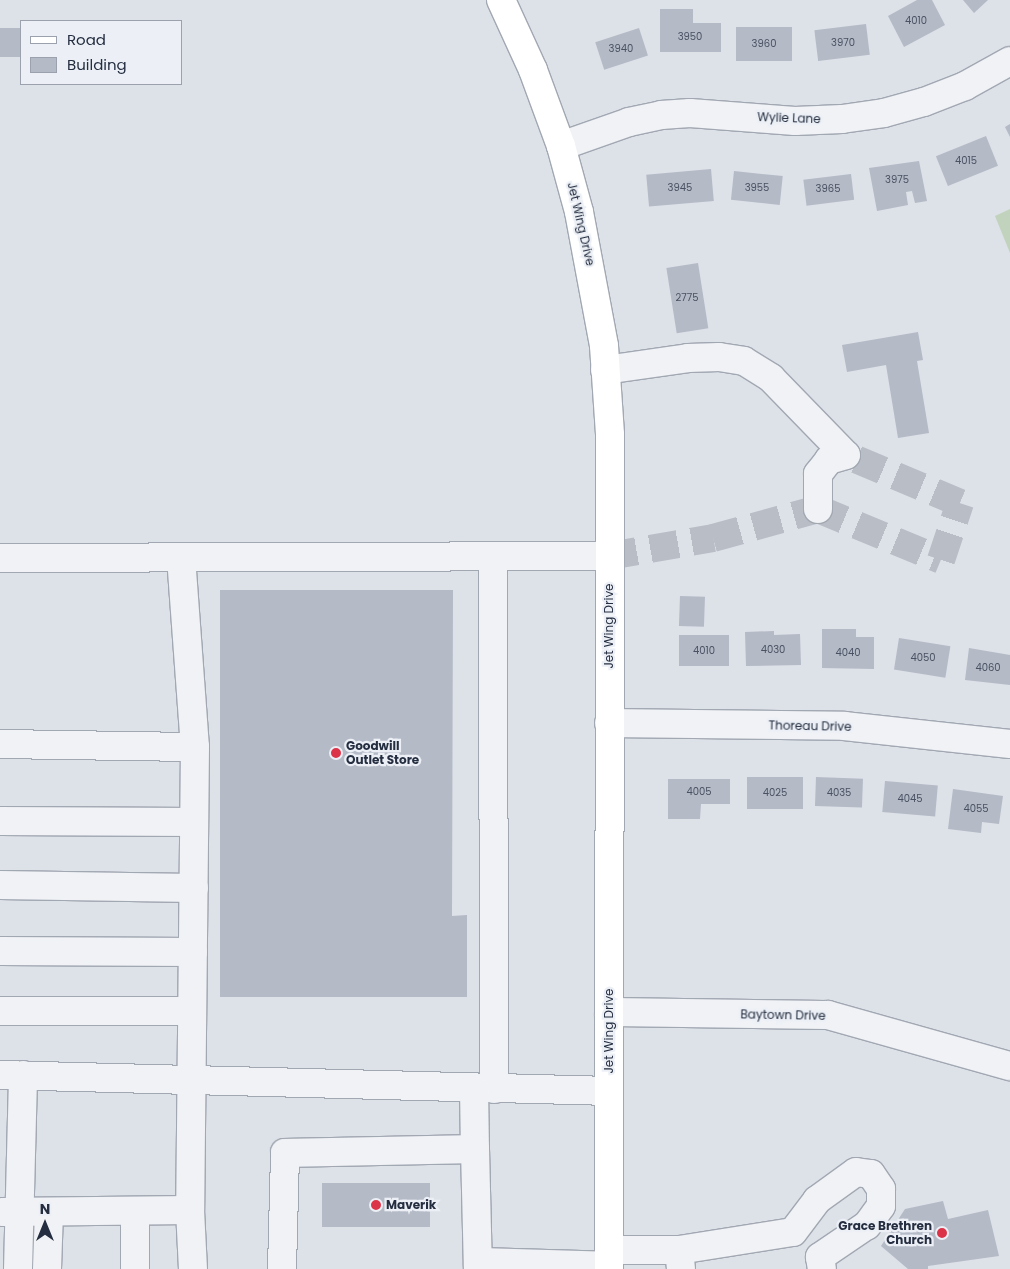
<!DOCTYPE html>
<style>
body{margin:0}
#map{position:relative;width:1010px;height:1269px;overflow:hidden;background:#dde1e8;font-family:Poppins,sans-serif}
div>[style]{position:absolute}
.green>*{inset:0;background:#c2d3bd}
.building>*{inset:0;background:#b4bac6;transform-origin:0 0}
.minor-tunnel>*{height:28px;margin-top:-14px;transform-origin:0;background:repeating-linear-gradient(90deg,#b8bdc6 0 28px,transparent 0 42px)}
.roads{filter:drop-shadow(1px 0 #a2a8b2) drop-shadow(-1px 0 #a2a8b2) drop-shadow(0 1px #a2a8b2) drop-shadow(0 -1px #a2a8b2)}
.minor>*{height:28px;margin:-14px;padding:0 14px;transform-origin:14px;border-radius:14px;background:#f0f2f6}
.major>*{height:28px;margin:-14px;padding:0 14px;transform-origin:14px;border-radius:14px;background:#fff}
.dots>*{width:14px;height:14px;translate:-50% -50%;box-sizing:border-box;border:2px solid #ecf0f6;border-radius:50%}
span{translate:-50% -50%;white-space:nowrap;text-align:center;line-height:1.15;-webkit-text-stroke:4.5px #ecf0f6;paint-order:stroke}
.number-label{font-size:10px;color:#495162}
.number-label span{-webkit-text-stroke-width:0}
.street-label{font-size:12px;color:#252e40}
.poi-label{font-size:12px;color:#252e40;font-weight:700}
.left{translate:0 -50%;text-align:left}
.right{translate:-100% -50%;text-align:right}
.legend{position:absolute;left:20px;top:20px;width:162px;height:65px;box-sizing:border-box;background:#ecf0f6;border:1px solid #9ca2ad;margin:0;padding:6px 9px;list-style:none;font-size:15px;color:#252e40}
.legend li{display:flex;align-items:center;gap:10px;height:25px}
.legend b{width:25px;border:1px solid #9ca2ad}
.north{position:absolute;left:20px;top:1199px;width:50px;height:50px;-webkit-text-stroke:4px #ecf0f6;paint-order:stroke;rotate:0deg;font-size:14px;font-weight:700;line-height:20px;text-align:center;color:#252e40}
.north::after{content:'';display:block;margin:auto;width:18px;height:22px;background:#252e40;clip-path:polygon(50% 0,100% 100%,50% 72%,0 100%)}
</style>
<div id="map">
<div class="green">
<i style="clip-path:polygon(1010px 209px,1010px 253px,995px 216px)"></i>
</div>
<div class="building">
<i style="clip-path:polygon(917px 0,932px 0,945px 25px,904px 47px,888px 16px)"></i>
<i style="clip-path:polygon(963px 0,988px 0,974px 13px)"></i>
<i style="clip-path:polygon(660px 9px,693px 9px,693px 23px,721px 23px,721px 52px,660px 52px)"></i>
<i style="left:866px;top:24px;width:31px;height:52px;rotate:83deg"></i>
<i style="left:736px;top:27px;width:56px;height:34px"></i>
<i style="left:0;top:28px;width:21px;height:29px"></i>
<i style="left:639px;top:28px;width:29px;height:46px;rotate:72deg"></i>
<i style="clip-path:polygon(1010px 124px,1010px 137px,1005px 127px)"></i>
<i style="left:986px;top:136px;width:32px;height:54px;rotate:68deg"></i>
<i style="clip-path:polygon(919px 161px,927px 201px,915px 203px,912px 191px,906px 192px,908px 205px,877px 211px,869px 168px)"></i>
<i style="left:711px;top:169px;width:32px;height:65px;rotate:85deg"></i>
<i style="left:734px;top:171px;width:49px;height:29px;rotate:6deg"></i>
<i style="left:851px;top:174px;width:26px;height:48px;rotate:83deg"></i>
<i style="left:698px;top:263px;width:66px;height:32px;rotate:81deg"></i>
<i style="clip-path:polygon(918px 332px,923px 360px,917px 361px,929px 433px,898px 438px,886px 365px,847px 372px,842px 345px)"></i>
<i style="clip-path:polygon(220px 590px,453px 590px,452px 916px,467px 915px,467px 997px,220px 997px)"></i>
<i style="left:680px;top:596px;width:25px;height:30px;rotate:2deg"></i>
<i style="clip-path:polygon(822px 629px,856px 629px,856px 637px,874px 637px,874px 669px,822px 668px)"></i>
<i style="clip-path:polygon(774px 631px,774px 635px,800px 634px,801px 665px,746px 666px,745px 632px)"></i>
<i style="left:729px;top:635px;width:31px;height:50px;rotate:90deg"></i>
<i style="left:899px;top:638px;width:52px;height:32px;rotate:9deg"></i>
<i style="clip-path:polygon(969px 648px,1010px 655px,1010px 685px,965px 680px)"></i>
<i style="left:747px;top:777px;width:56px;height:32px"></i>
<i style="left:816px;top:777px;width:47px;height:29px;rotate:2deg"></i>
<i style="clip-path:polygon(668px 779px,730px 779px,730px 804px,701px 804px,700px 819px,668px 819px)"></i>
<i style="left:885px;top:781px;width:53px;height:31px;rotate:5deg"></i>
<i style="clip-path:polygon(953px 789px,1003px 796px,999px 824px,982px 822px,981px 833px,948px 829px)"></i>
<i style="left:322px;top:1183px;width:108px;height:44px"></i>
<i style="clip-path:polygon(943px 1201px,948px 1219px,988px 1210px,999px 1256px,928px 1266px,928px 1269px,908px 1269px,881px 1246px,905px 1209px)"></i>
</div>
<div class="minor-tunnel">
<i style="left:609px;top:556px;width:106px;rotate:-9.8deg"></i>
<i style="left:713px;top:538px;width:109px;rotate:-15.4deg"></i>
<i style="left:818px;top:509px;width:133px;rotate:22.5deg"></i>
<i style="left:941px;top:560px;width:60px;rotate:-71.6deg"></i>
<i style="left:960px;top:503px;width:124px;rotate:-157.2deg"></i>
</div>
<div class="roads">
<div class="minor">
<i style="left:561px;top:146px;width:72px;rotate:-19.4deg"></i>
<i style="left:629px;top:122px;width:33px;rotate:-12deg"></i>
<i style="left:661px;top:115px;width:29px;rotate:-4deg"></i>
<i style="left:690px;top:113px;width:105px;rotate:4.4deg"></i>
<i style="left:795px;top:121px;width:47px;rotate:-2.4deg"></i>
<i style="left:842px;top:119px;width:42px;rotate:-8.1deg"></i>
<i style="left:884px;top:113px;width:41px;rotate:-15.4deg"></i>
<i style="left:924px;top:102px;width:44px;rotate:-21.3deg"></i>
<i style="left:965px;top:86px;width:51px;rotate:-29.1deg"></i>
<i style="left:605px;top:370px;width:84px;rotate:-8.2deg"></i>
<i style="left:688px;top:358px;width:31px;rotate:-2deg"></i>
<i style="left:719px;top:357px;width:25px;rotate:9deg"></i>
<i style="left:744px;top:361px;width:32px;rotate:32deg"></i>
<i style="left:771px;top:378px;width:107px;rotate:45.8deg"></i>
<i style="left:846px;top:455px;width:18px;rotate:164deg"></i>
<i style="left:829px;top:460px;width:18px;rotate:128deg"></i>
<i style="left:818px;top:474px;width:35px;rotate:90deg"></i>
<i style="left:493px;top:556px;width:533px;rotate:89.89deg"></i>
<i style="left:181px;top:557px;width:191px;rotate:85.8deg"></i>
<i style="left:195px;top:747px;width:463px;rotate:90.6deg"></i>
<i style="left:190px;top:1210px;width:59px;rotate:87.1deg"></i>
<i style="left:0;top:558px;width:609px;rotate:-0.19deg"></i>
<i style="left:609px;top:723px;width:235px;rotate:0.7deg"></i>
<i style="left:844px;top:726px;width:167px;rotate:6.2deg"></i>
<i style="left:0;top:744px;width:195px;rotate:0.9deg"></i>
<i style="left:0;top:821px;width:194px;rotate:0.3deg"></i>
<i style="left:0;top:885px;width:194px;rotate:0.9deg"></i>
<i style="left:0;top:951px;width:193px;rotate:0.3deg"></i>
<i style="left:0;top:1011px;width:192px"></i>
<i style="left:609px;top:1012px;width:219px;rotate:0.8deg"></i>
<i style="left:828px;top:1015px;width:189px;rotate:15.7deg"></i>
<i style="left:0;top:1075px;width:609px;rotate:1.5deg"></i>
<i style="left:474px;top:1088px;width:61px;rotate:89.1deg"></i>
<i style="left:2px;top:1212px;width:188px;rotate:-0.6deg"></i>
<i style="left:609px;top:1250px;width:70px"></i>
<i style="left:679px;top:1250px;width:19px;rotate:84deg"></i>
<i style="left:679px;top:1250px;width:115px;rotate:-9deg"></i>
<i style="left:793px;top:1232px;width:40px;rotate:-53deg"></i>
<i style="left:817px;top:1200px;width:48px;rotate:-35.7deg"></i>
<i style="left:856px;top:1172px;width:15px;rotate:8deg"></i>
<i style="left:871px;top:1174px;width:18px;rotate:56deg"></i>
<i style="left:881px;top:1189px;width:17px;rotate:90deg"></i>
<i style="left:881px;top:1206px;width:24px;rotate:126deg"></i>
<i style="left:867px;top:1225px;width:57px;rotate:145.8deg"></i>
<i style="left:820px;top:1257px;width:12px;rotate:81deg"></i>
<i style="left:478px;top:1262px;width:131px;rotate:1.7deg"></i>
<i style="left:18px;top:1269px;width:194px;rotate:-88.5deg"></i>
<i style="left:47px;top:1269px;width:57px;rotate:-88deg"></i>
<i style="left:135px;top:1269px;width:57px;rotate:-90deg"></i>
<i style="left:282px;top:1269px;width:116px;rotate:-88.5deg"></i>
<i style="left:285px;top:1153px;width:190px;rotate:-1.2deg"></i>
<i style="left:475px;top:1149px;width:120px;rotate:88.6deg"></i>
</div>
<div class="major">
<i style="left:501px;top:0;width:77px;rotate:65.4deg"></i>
<i style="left:533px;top:70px;width:81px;rotate:69.8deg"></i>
<i style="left:561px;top:146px;width:68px;rotate:74.7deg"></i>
<i style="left:579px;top:212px;width:136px;rotate:79.4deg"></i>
<i style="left:604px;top:346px;width:89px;rotate:86.1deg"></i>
<i style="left:610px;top:435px;width:834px;rotate:90.07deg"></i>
</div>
</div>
<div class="dots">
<i style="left:336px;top:753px;background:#db3449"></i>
<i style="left:376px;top:1205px;background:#db3449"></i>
<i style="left:942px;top:1233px;background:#db3449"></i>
</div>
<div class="number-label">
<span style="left:916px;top:21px">4010</span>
<span style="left:690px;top:37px">3950</span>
<span style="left:843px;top:43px">3970</span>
<span style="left:764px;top:44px">3960</span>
<span style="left:621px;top:49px">3940</span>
<span style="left:966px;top:161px">4015</span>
<span style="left:897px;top:180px">3975</span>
<span style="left:680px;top:188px">3945</span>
<span style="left:757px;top:188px">3955</span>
<span style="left:828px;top:189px">3965</span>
<span style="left:687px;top:298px">2775</span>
<span style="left:773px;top:650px">4030</span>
<span style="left:704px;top:651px">4010</span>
<span style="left:848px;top:653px">4040</span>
<span style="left:923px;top:658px">4050</span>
<span style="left:988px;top:668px">4060</span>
<span style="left:699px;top:792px">4005</span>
<span style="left:775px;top:793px">4025</span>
<span style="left:839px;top:793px">4035</span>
<span style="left:910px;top:799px">4045</span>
<span style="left:976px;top:809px">4055</span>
</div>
<div class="street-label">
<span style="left:789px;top:118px;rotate:2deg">Wylie Lane</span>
<span style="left:581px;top:224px;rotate:77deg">Jet Wing Drive</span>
<span style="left:609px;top:626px;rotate:-90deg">Jet Wing Drive</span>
<span style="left:810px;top:726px;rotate:1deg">Thoreau Drive</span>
<span style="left:783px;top:1015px;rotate:1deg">Baytown Drive</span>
<span style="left:609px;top:1031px;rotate:-90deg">Jet Wing Drive</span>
</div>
<div class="poi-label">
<span class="left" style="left:346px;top:753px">Goodwill<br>Outlet Store</span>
<span class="left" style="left:386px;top:1205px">Maverik</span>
<span class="right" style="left:932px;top:1233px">Grace Brethren<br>Church</span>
</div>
<ul class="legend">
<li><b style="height:6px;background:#fff"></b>Road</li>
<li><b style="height:14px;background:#b4bac6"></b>Building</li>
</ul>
<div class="north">N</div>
</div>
